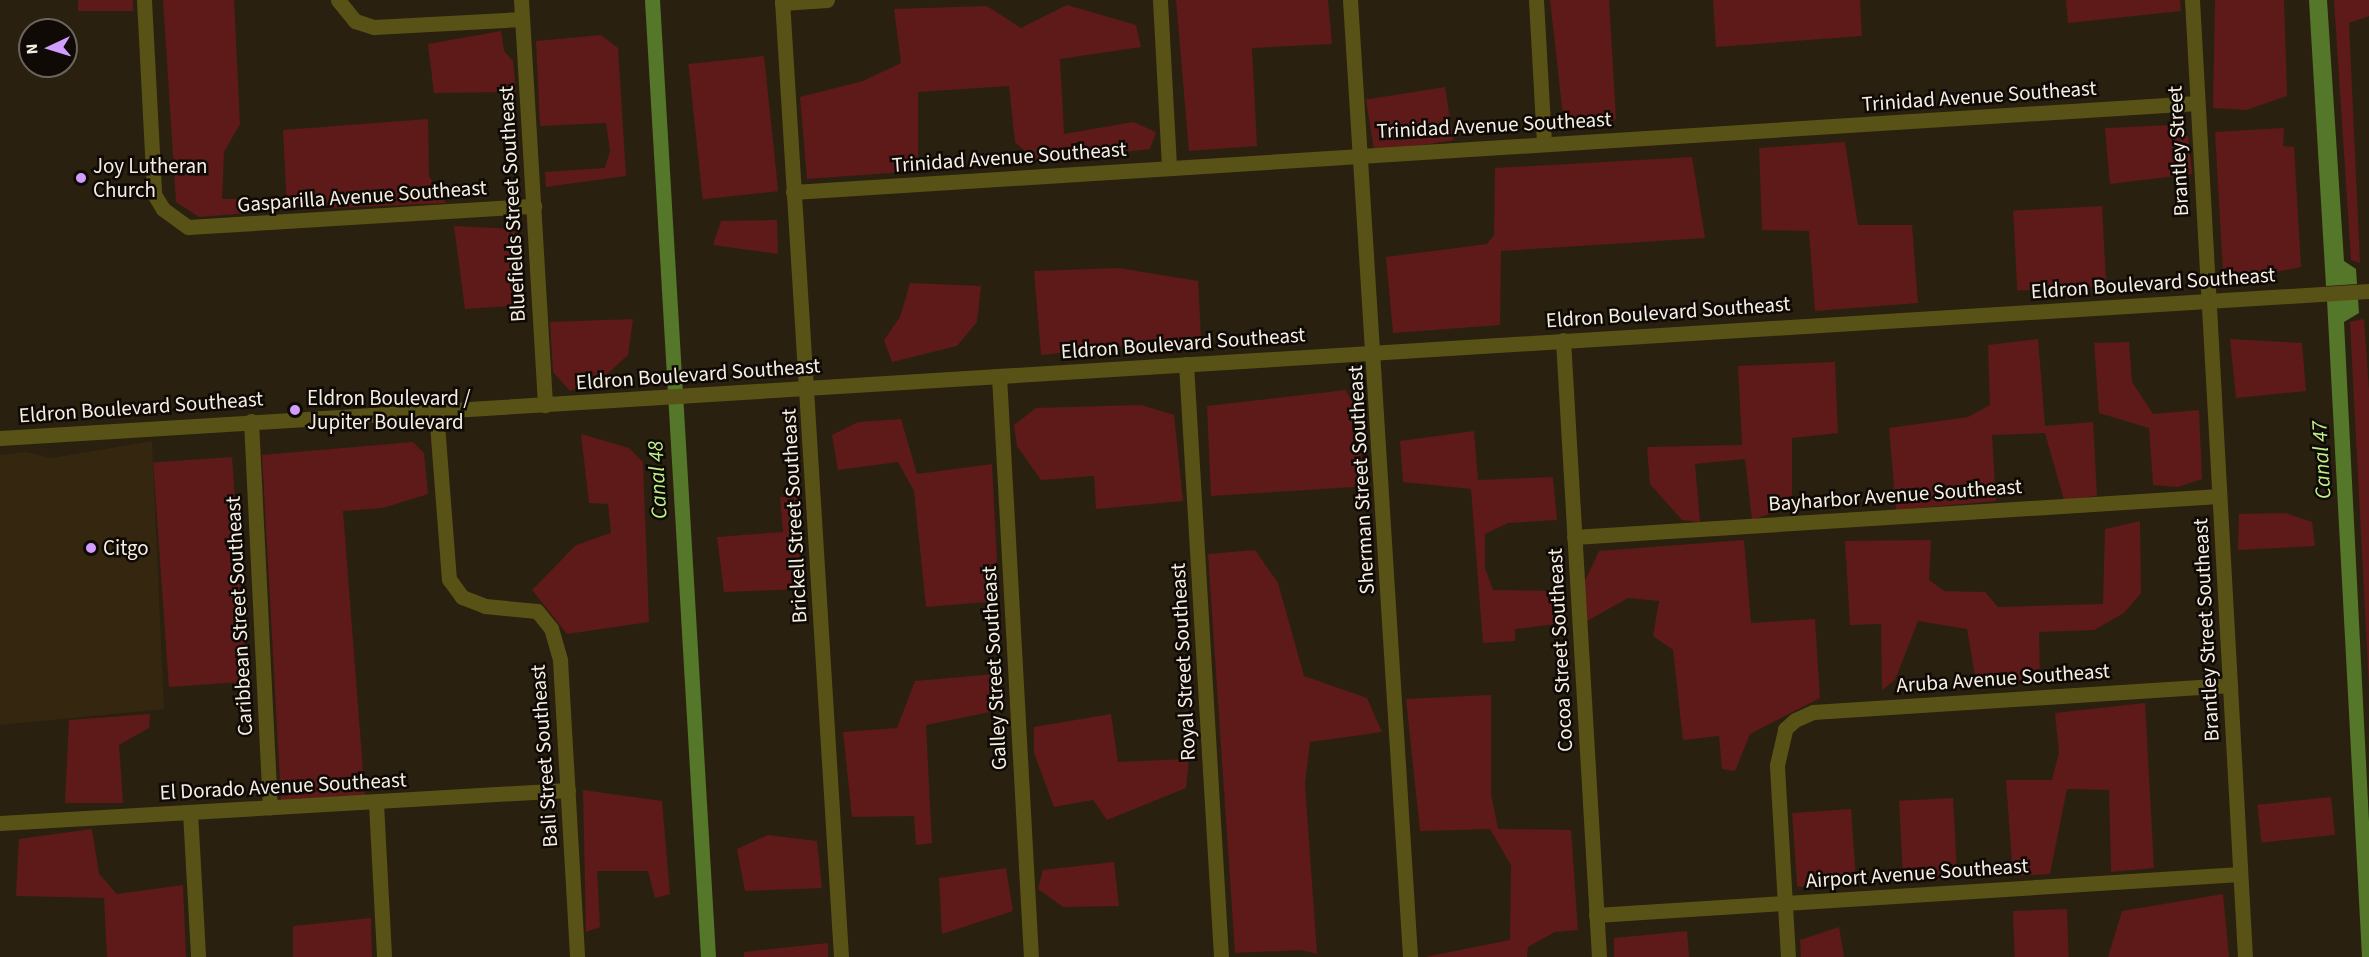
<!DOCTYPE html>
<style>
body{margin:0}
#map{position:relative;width:2369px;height:957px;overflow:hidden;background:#2a200f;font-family:"Source Sans 3",sans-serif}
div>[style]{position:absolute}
.built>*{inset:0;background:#34260f}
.green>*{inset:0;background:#5d1a18;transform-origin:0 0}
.water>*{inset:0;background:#547729}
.canal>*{height:15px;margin:-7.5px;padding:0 7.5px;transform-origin:7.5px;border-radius:7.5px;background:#547729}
.minor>*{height:15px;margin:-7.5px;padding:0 7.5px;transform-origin:7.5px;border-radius:7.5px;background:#585217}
.dots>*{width:16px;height:16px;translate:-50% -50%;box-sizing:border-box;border:3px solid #0f0a05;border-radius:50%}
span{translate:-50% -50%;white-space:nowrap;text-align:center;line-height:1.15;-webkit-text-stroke:5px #0f0a05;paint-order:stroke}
.street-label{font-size:21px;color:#f5eee4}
.poi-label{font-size:21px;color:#f5eee4}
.left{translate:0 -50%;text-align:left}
.water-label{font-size:22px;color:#bff289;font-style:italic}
.north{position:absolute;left:18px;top:18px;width:60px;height:60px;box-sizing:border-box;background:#0f0a05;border:2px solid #6b655e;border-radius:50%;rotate:266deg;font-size:16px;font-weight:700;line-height:24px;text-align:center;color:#f5eee4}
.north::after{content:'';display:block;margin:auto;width:21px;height:27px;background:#d19dfe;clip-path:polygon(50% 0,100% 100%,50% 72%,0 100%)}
</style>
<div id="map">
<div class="built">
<i style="clip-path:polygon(152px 441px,164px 709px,0 725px,0 455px,25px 452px,52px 458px)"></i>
</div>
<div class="green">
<i style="left:78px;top:0;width:55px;height:11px"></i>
<i style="clip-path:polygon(163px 0,234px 0,240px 124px,224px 152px,222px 199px,246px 199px,247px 213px,199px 217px,176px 202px)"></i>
<i style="clip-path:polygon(1176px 0,1328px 0,1332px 44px,1252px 48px,1257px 146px,1189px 151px)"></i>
<i style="clip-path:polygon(1550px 0,1609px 0,1616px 119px,1607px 125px,1564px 125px)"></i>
<i style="clip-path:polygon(1713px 0,1860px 0,1862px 36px,1716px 47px)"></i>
<i style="clip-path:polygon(2066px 0,2180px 0,2181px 11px,2068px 23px)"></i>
<i style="clip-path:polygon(2215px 0,2284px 0,2287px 96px,2246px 110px,2213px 108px)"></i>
<i style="clip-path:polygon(2334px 0,2369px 0,2369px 16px,2349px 23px,2360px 263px,2351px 260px)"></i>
<i style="clip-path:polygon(1067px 5px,1136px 25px,1141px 47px,1060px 59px,1064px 134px,1133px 122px,1156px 132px,1150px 149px,1036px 161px,1015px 142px,1009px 86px,918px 92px,918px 171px,807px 179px,800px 97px,863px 81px,901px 63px,894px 9px,987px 6px,1021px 28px)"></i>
<i style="clip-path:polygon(501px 31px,504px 51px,513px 61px,516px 92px,434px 93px,428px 44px)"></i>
<i style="clip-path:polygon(601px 35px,618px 48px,626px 176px,546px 187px,545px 172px,605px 168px,610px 151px,606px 123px,540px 126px,536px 41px)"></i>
<i style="left:764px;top:56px;width:136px;height:76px;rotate:84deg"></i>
<i style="left:1445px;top:87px;width:54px;height:80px;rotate:81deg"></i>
<i style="clip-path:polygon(428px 119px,429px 176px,446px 203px,287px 210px,283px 130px)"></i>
<i style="clip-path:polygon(2173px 125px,2188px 137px,2192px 174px,2110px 184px,2105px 128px)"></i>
<i style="clip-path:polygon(2284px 128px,2283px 146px,2294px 147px,2301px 267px,2236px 280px,2223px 272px,2215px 132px)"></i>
<i style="clip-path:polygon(1845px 142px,1858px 225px,1912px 225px,1918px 303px,1815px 311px,1809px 231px,1762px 230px,1759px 148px)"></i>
<i style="clip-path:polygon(1692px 157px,1705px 238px,1501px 251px,1500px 325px,1393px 333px,1386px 257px,1487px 244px,1494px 235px,1495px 168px)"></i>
<i style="left:2102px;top:206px;width:80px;height:89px;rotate:87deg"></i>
<i style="clip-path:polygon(777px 220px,778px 254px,713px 245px,721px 221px)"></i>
<i style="clip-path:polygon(454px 226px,514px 229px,523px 305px,465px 309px)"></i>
<i style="clip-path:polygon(1119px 268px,1198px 281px,1201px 338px,1041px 355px,1034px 271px)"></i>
<i style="clip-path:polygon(910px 283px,981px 286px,977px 322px,957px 346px,892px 362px,884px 340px,900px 317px)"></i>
<i style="clip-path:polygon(633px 319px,628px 355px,604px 377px,570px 391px,553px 372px,550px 322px)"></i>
<i style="clip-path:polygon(2364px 319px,2369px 390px,2369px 687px,2350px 322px)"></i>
<i style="clip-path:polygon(2038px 339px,2045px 426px,2093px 422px,2097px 496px,2064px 500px,2045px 433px,1992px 435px,1996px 501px,1896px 510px,1889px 428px,1968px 417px,1990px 405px,1988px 345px)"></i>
<i style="clip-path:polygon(2230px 339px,2302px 343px,2306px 391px,2236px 398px)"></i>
<i style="clip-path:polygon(2129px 342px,2132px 382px,2153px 414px,2199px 410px,2202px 479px,2178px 487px,2153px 485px,2149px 428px,2099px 413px,2094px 343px)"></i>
<i style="clip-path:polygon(1835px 362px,1838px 433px,1792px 438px,1792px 496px,1783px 509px,1752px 520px,1745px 459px,1695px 464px,1700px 522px,1682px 520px,1650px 484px,1647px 447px,1742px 445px,1738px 366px)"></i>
<i style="clip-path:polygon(1346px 390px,1355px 407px,1362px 459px,1354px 487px,1211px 496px,1207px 406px)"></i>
<i style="clip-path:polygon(1141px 405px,1174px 415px,1183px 501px,1096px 509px,1094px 476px,1041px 480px,1017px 446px,1014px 425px,1036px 408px)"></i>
<i style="clip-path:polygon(901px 419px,917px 474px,992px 464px,999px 601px,926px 607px,914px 491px,898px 462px,838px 470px,832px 435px,858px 422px)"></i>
<i style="clip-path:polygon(1474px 431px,1478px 480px,1553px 477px,1557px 520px,1508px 523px,1485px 534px,1485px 568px,1493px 590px,1560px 591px,1564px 623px,1515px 629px,1515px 641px,1483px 643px,1471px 489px,1403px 482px,1400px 441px)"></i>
<i style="clip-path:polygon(581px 434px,629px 448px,643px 462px,649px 622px,567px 634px,532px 590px,576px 545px,611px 533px,608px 504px,589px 503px)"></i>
<i style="clip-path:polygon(413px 442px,424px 453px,428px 494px,383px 508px,343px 511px,365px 797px,281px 800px,262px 455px)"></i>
<i style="left:232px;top:457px;width:225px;height:79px;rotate:86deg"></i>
<i style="clip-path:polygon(780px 497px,799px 497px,804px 589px,724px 592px,717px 537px,783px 532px)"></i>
<i style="clip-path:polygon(2285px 513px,2312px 522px,2315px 546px,2238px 550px,2239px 514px)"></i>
<i style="clip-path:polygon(2140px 521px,2141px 593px,2124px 613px,2094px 630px,2039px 632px,2040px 678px,1977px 687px,1967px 629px,1918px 621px,1895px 680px,1882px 690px,1881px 624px,1850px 625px,1845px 541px,1931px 540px,1929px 580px,1944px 591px,1985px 592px,1998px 607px,2103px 604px,2105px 529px)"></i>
<i style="clip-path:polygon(1744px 540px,1751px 623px,1815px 619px,1820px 698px,1750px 734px,1735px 771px,1722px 769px,1719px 736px,1683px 740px,1673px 650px,1653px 636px,1659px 601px,1628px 598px,1587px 621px,1583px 585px,1599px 551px)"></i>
<i style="clip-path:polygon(1255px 550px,1278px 583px,1304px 676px,1367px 698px,1382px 732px,1310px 742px,1305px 784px,1317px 954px,1301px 950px,1235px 953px,1208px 554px)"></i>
<i style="clip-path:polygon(996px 674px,1000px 710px,926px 725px,932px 843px,916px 845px,914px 816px,852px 817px,843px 732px,897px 728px,915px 681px)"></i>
<i style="clip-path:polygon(1491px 695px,1491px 794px,1498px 829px,1571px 830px,1578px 930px,1555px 932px,1528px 947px,1527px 957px,1425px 957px,1510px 940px,1511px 865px,1490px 829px,1420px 831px,1406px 699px)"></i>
<i style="clip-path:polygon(2145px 703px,2154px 868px,2111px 872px,2109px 790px,2067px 789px,2050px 874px,2013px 876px,2006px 780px,2052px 780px,2059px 753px,2055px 713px)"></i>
<i style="clip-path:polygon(150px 714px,149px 728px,119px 745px,123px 803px,65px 803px,69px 720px)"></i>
<i style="clip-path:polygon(1111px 714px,1118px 762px,1189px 759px,1186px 788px,1107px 820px,1093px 800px,1054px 807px,1034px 753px,1034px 727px)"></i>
<i style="clip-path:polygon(583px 790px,662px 801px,670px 894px,655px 898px,648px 871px,597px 871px,600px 927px,586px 932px)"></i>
<i style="left:2331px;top:797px;width:38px;height:74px;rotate:84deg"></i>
<i style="left:1953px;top:798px;width:80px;height:54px;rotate:87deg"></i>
<i style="left:1851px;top:809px;width:74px;height:59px;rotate:86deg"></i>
<i style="clip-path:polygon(92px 829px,99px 874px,117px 894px,183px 885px,186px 957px,107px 957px,104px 898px,16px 896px,19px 839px)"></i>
<i style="clip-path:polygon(768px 835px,817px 841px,822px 888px,745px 891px,737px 849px)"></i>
<i style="clip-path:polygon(1114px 862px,1119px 906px,1063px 907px,1038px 889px,1043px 870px)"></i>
<i style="clip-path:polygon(1006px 868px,1013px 911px,942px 934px,939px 878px)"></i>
<i style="clip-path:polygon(2223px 894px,2229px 957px,2108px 957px,2122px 911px)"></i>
<i style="left:2067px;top:909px;width:48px;height:54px;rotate:88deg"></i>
<i style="clip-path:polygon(371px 918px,372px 957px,293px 957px,293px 926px)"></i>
<i style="clip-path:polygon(1839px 927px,1844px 957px,1801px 957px,1800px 940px)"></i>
<i style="clip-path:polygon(1687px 931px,1689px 957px,1614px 957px,1614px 938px)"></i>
<i style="clip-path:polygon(828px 943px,828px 957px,744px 957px,744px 952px)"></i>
</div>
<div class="water">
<i style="clip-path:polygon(2309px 0,2327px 0,2344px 261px,2356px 269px,2357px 284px,2326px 286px)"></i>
<i style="clip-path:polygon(2358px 299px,2359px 313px,2344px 322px,2369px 822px,2369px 957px,2362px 957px,2327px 300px)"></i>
</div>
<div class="canal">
<i style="left:652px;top:0;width:959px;rotate:86.65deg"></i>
</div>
<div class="minor">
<i style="left:144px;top:0;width:194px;rotate:87deg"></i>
<i style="left:154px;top:194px;width:17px;rotate:59deg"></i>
<i style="left:163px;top:209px;width:31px;rotate:36deg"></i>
<i style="left:188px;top:227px;width:347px;rotate:-3.5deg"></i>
<i style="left:338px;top:0;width:27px;rotate:51deg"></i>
<i style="left:355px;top:21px;width:20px;rotate:18deg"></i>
<i style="left:374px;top:27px;width:148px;rotate:-3.1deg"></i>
<i style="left:521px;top:0;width:406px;rotate:86.6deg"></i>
<i style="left:782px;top:0;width:959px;rotate:86.47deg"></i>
<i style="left:1160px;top:0;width:167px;rotate:86.9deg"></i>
<i style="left:1350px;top:0;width:959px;rotate:86.41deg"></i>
<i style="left:1536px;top:0;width:143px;rotate:86.8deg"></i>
<i style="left:2192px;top:0;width:958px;rotate:86.83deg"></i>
<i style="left:782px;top:3px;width:45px;rotate:-3.8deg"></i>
<i style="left:793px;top:192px;width:1407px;rotate:-3.63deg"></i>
<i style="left:1563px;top:340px;width:618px;rotate:86.66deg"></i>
<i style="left:1186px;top:364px;width:594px;rotate:86.62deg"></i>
<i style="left:999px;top:376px;width:582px;rotate:86.85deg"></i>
<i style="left:436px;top:411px;width:169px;rotate:85.6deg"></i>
<i style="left:449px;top:579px;width:22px;rotate:54deg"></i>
<i style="left:462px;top:597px;width:25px;rotate:21deg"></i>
<i style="left:485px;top:606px;width:52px;rotate:5.5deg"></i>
<i style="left:537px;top:611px;width:22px;rotate:51deg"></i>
<i style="left:551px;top:628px;width:33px;rotate:74deg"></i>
<i style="left:560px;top:660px;width:297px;rotate:86.7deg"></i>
<i style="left:251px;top:421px;width:387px;rotate:87.2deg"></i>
<i style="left:0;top:438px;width:2374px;rotate:-3.55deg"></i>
<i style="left:1574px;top:537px;width:646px;rotate:-3.64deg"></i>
<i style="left:376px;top:803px;width:154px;rotate:87deg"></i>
<i style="left:190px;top:812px;width:145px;rotate:86.8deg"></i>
<i style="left:0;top:823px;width:569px;rotate:-3.33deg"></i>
<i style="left:1596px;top:915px;width:645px;rotate:-3.64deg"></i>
<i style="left:1788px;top:957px;width:192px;rotate:-93.3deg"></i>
<i style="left:1777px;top:765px;width:37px;rotate:-77deg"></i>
<i style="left:1785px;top:729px;width:13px;rotate:-42deg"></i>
<i style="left:1795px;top:720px;width:20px;rotate:-24deg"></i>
<i style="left:1813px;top:712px;width:418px;rotate:-3.7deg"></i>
</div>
<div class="dots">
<i style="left:81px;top:178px;background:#d19dfe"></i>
<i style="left:295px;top:410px;background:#d19dfe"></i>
<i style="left:91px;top:548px;background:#d19dfe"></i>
</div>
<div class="street-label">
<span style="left:1979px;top:96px;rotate:-4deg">Trinidad Avenue Southeast</span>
<span style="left:1494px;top:125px;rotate:-3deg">Trinidad Avenue Southeast</span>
<span style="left:2178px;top:151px;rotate:-93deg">Brantley Street</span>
<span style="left:1009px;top:157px;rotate:-4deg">Trinidad Avenue Southeast</span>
<span style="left:362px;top:196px;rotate:-4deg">Gasparilla Avenue Southeast</span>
<span style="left:512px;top:204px;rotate:-93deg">Bluefields Street Southeast</span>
<span style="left:2153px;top:283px;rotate:-4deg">Eldron Boulevard Southeast</span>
<span style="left:1668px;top:312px;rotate:-4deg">Eldron Boulevard Southeast</span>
<span style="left:1183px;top:343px;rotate:-4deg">Eldron Boulevard Southeast</span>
<span style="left:698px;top:374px;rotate:-4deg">Eldron Boulevard Southeast</span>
<span style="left:141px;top:407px;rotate:-4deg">Eldron Boulevard Southeast</span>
<span style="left:1361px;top:480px;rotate:-93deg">Sherman Street Southeast</span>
<span style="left:1895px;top:495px;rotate:-4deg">Bayharbor Avenue Southeast</span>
<span style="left:794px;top:516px;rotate:-93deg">Brickell Street Southeast</span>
<span style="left:239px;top:616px;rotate:-93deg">Caribbean Street Southeast</span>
<span style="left:2206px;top:630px;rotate:-93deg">Brantley Street Southeast</span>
<span style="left:1560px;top:650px;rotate:-93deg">Cocoa Street Southeast</span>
<span style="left:1183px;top:662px;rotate:-93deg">Royal Street Southeast</span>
<span style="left:994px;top:668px;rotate:-93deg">Galley Street Southeast</span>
<span style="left:2003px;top:678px;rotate:-4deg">Aruba Avenue Southeast</span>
<span style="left:544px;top:756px;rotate:-94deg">Bali Street Southeast</span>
<span style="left:283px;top:786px;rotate:-3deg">El Dorado Avenue Southeast</span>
<span style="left:1917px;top:873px;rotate:-4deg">Airport Avenue Southeast</span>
</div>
<div class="poi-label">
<span class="left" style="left:93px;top:178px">Joy Lutheran<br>Church</span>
<span class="left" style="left:307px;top:410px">Eldron Boulevard /<br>Jupiter Boulevard</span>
<span class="left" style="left:103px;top:548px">Citgo</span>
</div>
<div class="water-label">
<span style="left:2322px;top:460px;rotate:-93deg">Canal 47</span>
<span style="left:658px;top:480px;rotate:-93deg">Canal 48</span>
</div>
<div class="north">N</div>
</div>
